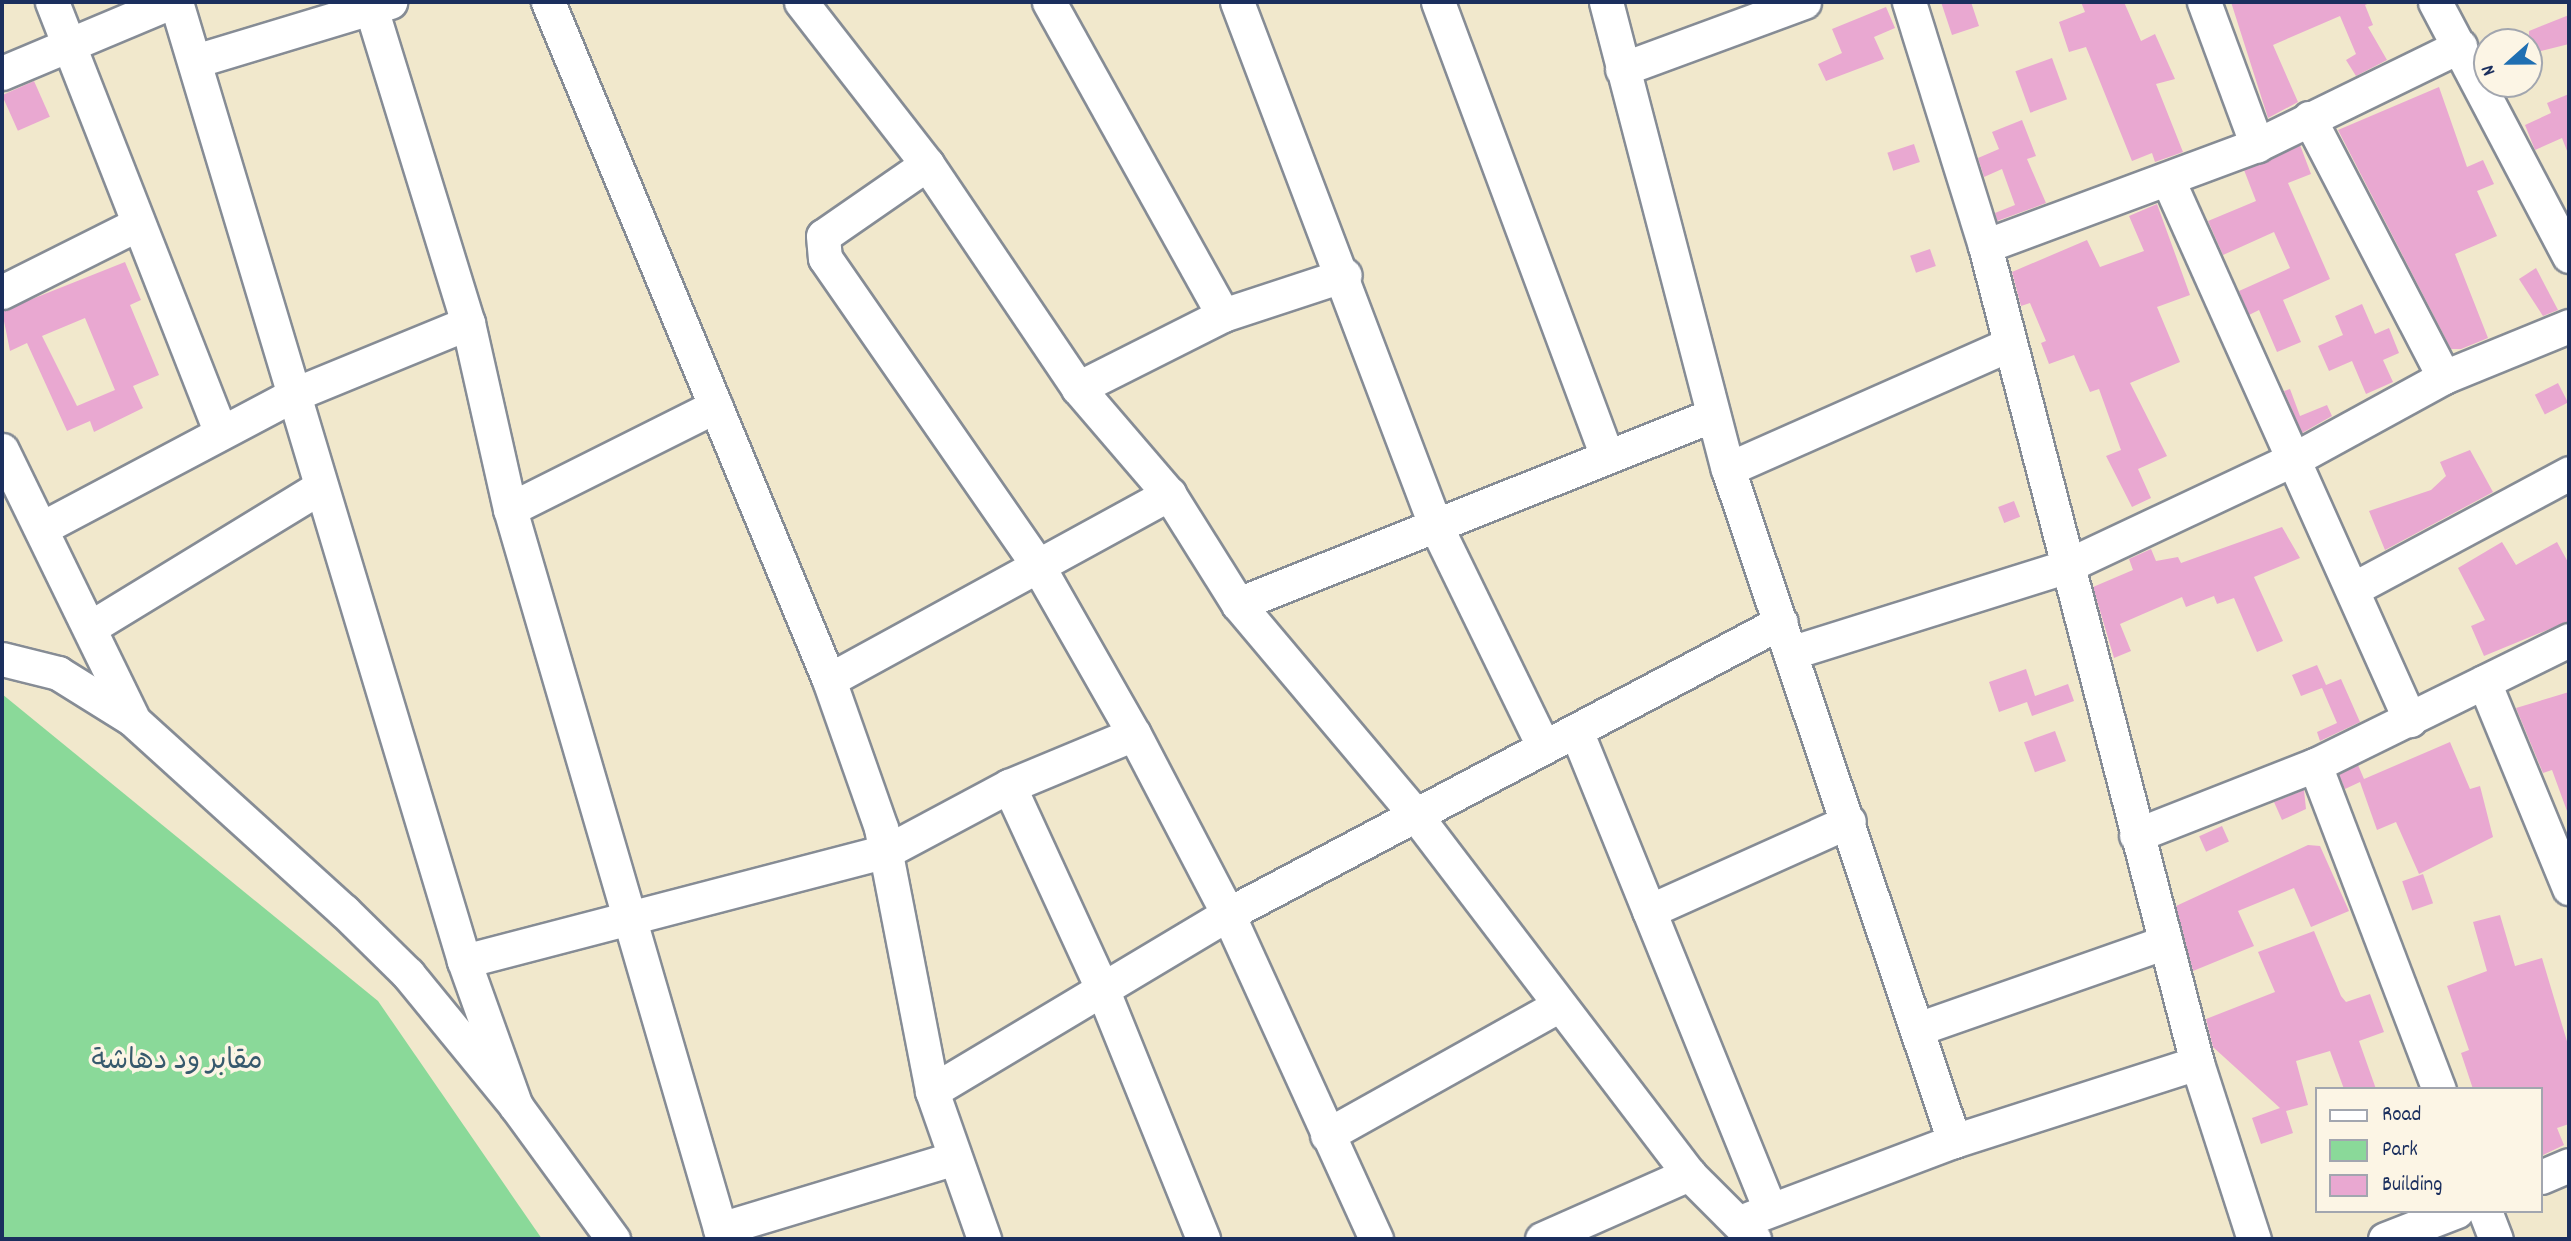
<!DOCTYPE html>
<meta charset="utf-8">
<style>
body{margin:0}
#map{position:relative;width:2571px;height:1241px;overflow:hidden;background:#f1e8cc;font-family:Dekko,"Playpen Sans Arabic",sans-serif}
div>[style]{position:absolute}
.green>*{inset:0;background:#8ad999}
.building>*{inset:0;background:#e9a8d1;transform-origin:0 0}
.roads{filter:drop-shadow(2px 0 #868c95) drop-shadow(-2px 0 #868c95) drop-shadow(0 2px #868c95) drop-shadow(0 -2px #868c95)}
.minor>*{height:33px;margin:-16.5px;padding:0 16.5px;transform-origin:16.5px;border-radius:16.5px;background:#fff}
span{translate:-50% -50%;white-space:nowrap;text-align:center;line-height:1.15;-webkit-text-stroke:7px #fcf5e5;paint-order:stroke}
.park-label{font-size:28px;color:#375a6d}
.frame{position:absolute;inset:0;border:4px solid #1b2f5e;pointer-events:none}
.legend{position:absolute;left:2315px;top:1087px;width:228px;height:126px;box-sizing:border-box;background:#fcf5e5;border:2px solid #a2a6af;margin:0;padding:9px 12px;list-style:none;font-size:21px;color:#1b2f5e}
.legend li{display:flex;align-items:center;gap:14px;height:35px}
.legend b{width:35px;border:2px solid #a2a6af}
.north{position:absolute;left:2473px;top:28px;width:70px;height:70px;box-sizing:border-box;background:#fcf5e5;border:2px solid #a2a6af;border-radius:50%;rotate:249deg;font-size:19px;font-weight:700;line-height:28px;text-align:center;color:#1b2f5e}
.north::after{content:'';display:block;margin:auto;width:24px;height:32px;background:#1f6fb2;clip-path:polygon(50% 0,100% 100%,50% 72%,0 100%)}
</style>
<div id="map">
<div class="green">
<i style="clip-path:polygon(2px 694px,378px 1001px,542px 1239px,2px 1239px)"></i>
</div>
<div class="building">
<i style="clip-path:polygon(1941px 2px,1971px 2px,1979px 26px,1952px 35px)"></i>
<i style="clip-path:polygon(2081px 2px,2124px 2px,2141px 41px,2155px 34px,2175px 79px,2156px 84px,2183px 152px,2155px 162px,2152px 153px,2132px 161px,2086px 47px,2069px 52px,2059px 22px,2085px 12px)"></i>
<i style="clip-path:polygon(2231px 2px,2372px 2px,2365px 5px,2373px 25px,2368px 27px,2387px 60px,2356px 76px,2346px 60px,2356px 54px,2340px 16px,2273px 45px,2298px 102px,2268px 118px)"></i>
<i style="clip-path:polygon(1886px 7px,1895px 28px,1874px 37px,1884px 59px,1826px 81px,1818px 64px,1842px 53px,1832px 29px)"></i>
<i style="clip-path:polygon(2569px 15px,2569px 44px,2529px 54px,2529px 31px)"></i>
<i style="left:2052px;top:58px;width:44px;height:39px;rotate:70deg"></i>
<i style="left:34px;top:81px;width:39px;height:35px;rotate:66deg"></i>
<i style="clip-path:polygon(2439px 87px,2467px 167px,2483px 160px,2494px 184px,2477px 191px,2497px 236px,2455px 254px,2488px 338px,2461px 349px,2451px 349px,2338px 130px)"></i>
<i style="clip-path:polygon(2569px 94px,2569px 156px,2562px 138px,2535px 150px,2525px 125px,2551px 113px,2547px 103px)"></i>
<i style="clip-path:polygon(2022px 120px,2036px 156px,2027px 159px,2046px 203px,1997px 221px,1995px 213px,2015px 205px,2002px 169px,1984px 177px,1978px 158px,1999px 149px,1992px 132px)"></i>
<i style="left:1914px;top:144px;width:19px;height:28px;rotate:72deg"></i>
<i style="clip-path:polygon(2300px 145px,2311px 174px,2288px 183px,2330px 279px,2283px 300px,2301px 342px,2277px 352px,2259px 310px,2249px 315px,2239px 291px,2290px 268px,2274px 232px,2223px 255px,2208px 221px,2256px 201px,2244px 170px)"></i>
<i style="clip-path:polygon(2157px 204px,2190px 295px,2157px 307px,2180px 362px,2130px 383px,2167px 456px,2138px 469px,2151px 498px,2132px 507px,2106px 456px,2121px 450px,2099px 389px,2090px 392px,2074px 355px,2049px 364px,2041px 343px,2046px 341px,2030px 303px,2021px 306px,2012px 272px,2087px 240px,2100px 267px,2144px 251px,2129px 216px)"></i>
<i style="left:1930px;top:249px;width:18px;height:21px;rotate:71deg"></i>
<i style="clip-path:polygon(evenodd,125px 262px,141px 300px,130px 305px,159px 375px,133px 386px,143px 408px,94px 432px,90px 421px,67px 431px,27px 343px,10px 351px,2px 311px,125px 262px,85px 318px,115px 390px,77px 406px,42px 336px,85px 318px)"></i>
<i style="clip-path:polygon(2536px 268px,2558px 310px,2543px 316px,2519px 279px)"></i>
<i style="clip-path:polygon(2362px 304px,2375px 334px,2389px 328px,2399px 353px,2383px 360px,2393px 382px,2366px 394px,2352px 361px,2329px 371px,2318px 346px,2343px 335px,2335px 316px)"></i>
<i style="left:2558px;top:383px;width:22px;height:26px;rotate:63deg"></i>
<i style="clip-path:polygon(2290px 389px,2300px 416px,2327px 405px,2332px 416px,2302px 433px,2284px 391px)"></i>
<i style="clip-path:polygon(2470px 450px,2493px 492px,2385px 550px,2369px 511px,2431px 490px,2446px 476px,2440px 462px)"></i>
<i style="left:2014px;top:501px;width:17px;height:17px;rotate:69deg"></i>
<i style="clip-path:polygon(2282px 527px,2300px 558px,2254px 577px,2283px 641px,2257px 652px,2234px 598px,2217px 604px,2214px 596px,2186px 607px,2182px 597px,2120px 624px,2131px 651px,2114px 658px,2093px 587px,2133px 570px,2129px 559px,2151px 549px,2156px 561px,2178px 557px,2181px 563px)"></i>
<i style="clip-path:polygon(2502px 542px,2516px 565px,2557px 542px,2569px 564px,2569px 621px,2484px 656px,2471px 626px,2485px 620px,2458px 568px)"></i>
<i style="clip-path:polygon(2317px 665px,2326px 685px,2341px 679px,2360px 722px,2320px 741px,2317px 732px,2337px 723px,2322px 688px,2301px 696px,2292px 675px)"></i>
<i style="clip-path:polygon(2026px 669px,2035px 696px,2068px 684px,2074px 701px,2032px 716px,2027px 702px,1999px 712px,1989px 682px)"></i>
<i style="clip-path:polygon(2569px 692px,2569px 811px,2567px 811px,2552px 770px,2543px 773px,2516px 708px)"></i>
<i style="left:2055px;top:731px;width:32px;height:33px;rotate:70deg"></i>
<i style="clip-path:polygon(2450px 742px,2470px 789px,2480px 786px,2493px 837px,2419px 874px,2396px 822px,2377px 830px,2360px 782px,2345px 789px,2339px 775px,2358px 765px,2364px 779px)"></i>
<i style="clip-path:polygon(2304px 790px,2306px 809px,2282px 820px,2274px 802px)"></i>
<i style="left:2222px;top:826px;width:17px;height:25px;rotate:66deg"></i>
<i style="clip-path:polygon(2308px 845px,2320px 846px,2349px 911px,2311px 927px,2294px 888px,2238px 911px,2254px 946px,2193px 971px,2176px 906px)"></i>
<i style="left:2423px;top:874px;width:31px;height:22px;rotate:71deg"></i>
<i style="clip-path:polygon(2500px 915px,2515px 966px,2542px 958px,2569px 1048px,2569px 1124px,2557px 1128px,2564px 1145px,2541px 1156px,2541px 1089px,2473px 1089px,2461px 1053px,2469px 1050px,2447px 986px,2487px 971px,2473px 922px)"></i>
<i style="clip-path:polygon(2314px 931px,2341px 996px,2346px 1002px,2370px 994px,2384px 1032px,2359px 1041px,2376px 1089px,2344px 1089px,2330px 1051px,2296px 1061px,2308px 1105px,2286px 1111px,2293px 1133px,2261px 1144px,2252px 1118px,2280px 1108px,2213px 1047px,2206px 1019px,2275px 992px,2258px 952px)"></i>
</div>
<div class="roads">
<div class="minor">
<i style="left:52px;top:2px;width:460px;rotate:68.6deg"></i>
<i style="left:176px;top:2px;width:1001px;rotate:73.28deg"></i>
<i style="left:464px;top:961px;width:154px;rotate:70.3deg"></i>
<i style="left:548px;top:2px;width:734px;rotate:67.49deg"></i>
<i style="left:829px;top:680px;width:157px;rotate:70.6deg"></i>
<i style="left:881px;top:828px;width:268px;rotate:79deg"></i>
<i style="left:932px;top:1091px;width:157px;rotate:70.6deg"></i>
<i style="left:801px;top:2px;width:205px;rotate:52.1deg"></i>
<i style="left:927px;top:164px;width:270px;rotate:56deg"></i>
<i style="left:1078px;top:388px;width:140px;rotate:49.4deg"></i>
<i style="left:1169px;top:494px;width:130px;rotate:57.9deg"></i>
<i style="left:1238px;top:604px;width:273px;rotate:49.9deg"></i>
<i style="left:1414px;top:813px;width:454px;rotate:52.7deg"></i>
<i style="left:1689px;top:1174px;width:92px;rotate:45deg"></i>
<i style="left:1049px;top:2px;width:358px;rotate:60.9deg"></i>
<i style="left:1237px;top:2px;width:556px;rotate:69.25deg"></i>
<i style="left:1434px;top:522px;width:248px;rotate:64deg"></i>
<i style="left:1438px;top:2px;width:481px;rotate:69.6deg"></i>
<i style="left:1606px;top:2px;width:483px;rotate:75.4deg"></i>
<i style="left:1728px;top:469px;width:709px;rotate:71.41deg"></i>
<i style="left:1909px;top:2px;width:256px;rotate:72.7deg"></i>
<i style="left:1985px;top:246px;width:844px;rotate:75.45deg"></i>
<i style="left:2197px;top:1063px;width:185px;rotate:72.1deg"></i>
<i style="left:2204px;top:2px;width:153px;rotate:69.7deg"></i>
<i style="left:2435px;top:2px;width:287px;rotate:62.2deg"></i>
<i style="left:371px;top:8px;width:330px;rotate:72.9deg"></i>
<i style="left:468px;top:323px;width:191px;rotate:77.3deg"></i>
<i style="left:510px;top:509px;width:760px;rotate:73.73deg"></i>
<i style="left:195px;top:61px;width:204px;rotate:-16.8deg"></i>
<i style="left:1622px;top:69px;width:194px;rotate:-20.2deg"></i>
<i style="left:2px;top:73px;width:183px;rotate:-22.8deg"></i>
<i style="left:2309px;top:118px;width:292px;rotate:62.5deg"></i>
<i style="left:927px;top:164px;width:126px;rotate:145.3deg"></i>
<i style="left:823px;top:236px;width:22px;rotate:85deg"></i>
<i style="left:825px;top:258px;width:374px;rotate:55.3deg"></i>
<i style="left:1038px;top:566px;width:193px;rotate:60.3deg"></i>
<i style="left:1134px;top:734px;width:203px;rotate:62.4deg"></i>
<i style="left:1228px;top:914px;width:357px;rotate:65.5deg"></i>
<i style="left:2168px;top:180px;width:592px;rotate:65.86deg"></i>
<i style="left:1985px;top:246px;width:290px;rotate:-20.4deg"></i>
<i style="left:2257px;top:145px;width:226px;rotate:-26deg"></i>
<i style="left:2px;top:292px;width:152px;rotate:-26.6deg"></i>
<i style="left:1078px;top:388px;width:162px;rotate:-26.7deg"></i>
<i style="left:1223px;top:315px;width:128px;rotate:-18.2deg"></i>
<i style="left:2px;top:450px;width:295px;rotate:64deg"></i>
<i style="left:1728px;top:469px;width:306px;rotate:-23.9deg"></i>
<i style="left:510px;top:509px;width:230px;rotate:-26.6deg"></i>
<i style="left:42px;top:528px;width:286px;rotate:-27.9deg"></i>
<i style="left:295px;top:394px;width:187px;rotate:-22.3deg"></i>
<i style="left:2353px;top:589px;width:245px;rotate:-28.2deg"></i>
<i style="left:1238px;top:604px;width:511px;rotate:-21.7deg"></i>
<i style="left:91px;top:627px;width:267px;rotate:-31.4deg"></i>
<i style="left:1793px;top:652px;width:284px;rotate:-17.4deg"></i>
<i style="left:2064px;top:567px;width:256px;rotate:-25.2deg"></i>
<i style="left:2296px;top:458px;width:169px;rotate:-28.7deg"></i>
<i style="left:2444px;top:377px;width:135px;rotate:-22.2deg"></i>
<i style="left:2px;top:659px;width:58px;rotate:14deg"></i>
<i style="left:58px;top:673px;width:87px;rotate:31.9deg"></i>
<i style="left:132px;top:719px;width:286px;rotate:42.2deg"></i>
<i style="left:344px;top:911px;width:90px;rotate:44.5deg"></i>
<i style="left:408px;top:974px;width:171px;rotate:50.7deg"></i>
<i style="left:516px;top:1106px;width:165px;rotate:53.9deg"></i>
<i style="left:829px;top:680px;width:388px;rotate:-28.7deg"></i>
<i style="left:2484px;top:682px;width:223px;rotate:67.6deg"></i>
<i style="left:1577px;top:733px;width:511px;rotate:67.95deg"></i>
<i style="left:2315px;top:765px;width:347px;rotate:69.1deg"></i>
<i style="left:1009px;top:786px;width:220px;rotate:65.3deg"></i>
<i style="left:1101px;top:986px;width:273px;rotate:68deg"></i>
<i style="left:2136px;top:835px;width:192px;rotate:-21.4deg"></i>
<i style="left:2315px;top:765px;width:283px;rotate:-26.2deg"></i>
<i style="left:1649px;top:911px;width:219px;rotate:-24.2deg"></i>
<i style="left:464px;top:961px;width:439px;rotate:-14.6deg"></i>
<i style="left:889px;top:850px;width:136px;rotate:-28.1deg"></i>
<i style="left:1009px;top:786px;width:135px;rotate:-22.6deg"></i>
<i style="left:1920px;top:1028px;width:260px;rotate:-19.3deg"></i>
<i style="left:932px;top:1091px;width:345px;rotate:-30.9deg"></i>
<i style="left:1228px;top:914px;width:625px;rotate:-27.84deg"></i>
<i style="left:1327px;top:1135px;width:262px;rotate:-29.2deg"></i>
<i style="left:2541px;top:1177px;width:30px;rotate:-23deg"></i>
<i style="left:2485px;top:1211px;width:30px;rotate:69deg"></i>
<i style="left:1750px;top:1218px;width:218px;rotate:-20.7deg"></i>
<i style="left:1954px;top:1141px;width:255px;rotate:-17.8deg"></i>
<i style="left:720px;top:1229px;width:245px;rotate:-16.8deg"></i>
<i style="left:1542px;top:1239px;width:161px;rotate:-23.9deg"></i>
<i style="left:2385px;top:1239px;width:77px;rotate:-21.3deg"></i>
</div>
</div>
<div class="park-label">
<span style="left:177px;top:1063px">مقابر ود دهاشة</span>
</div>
<div class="frame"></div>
<ul class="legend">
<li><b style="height:9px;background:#fff"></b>Road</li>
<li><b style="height:19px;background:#8ad999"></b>Park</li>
<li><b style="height:19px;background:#e9a8d1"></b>Building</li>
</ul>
<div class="north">N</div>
</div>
